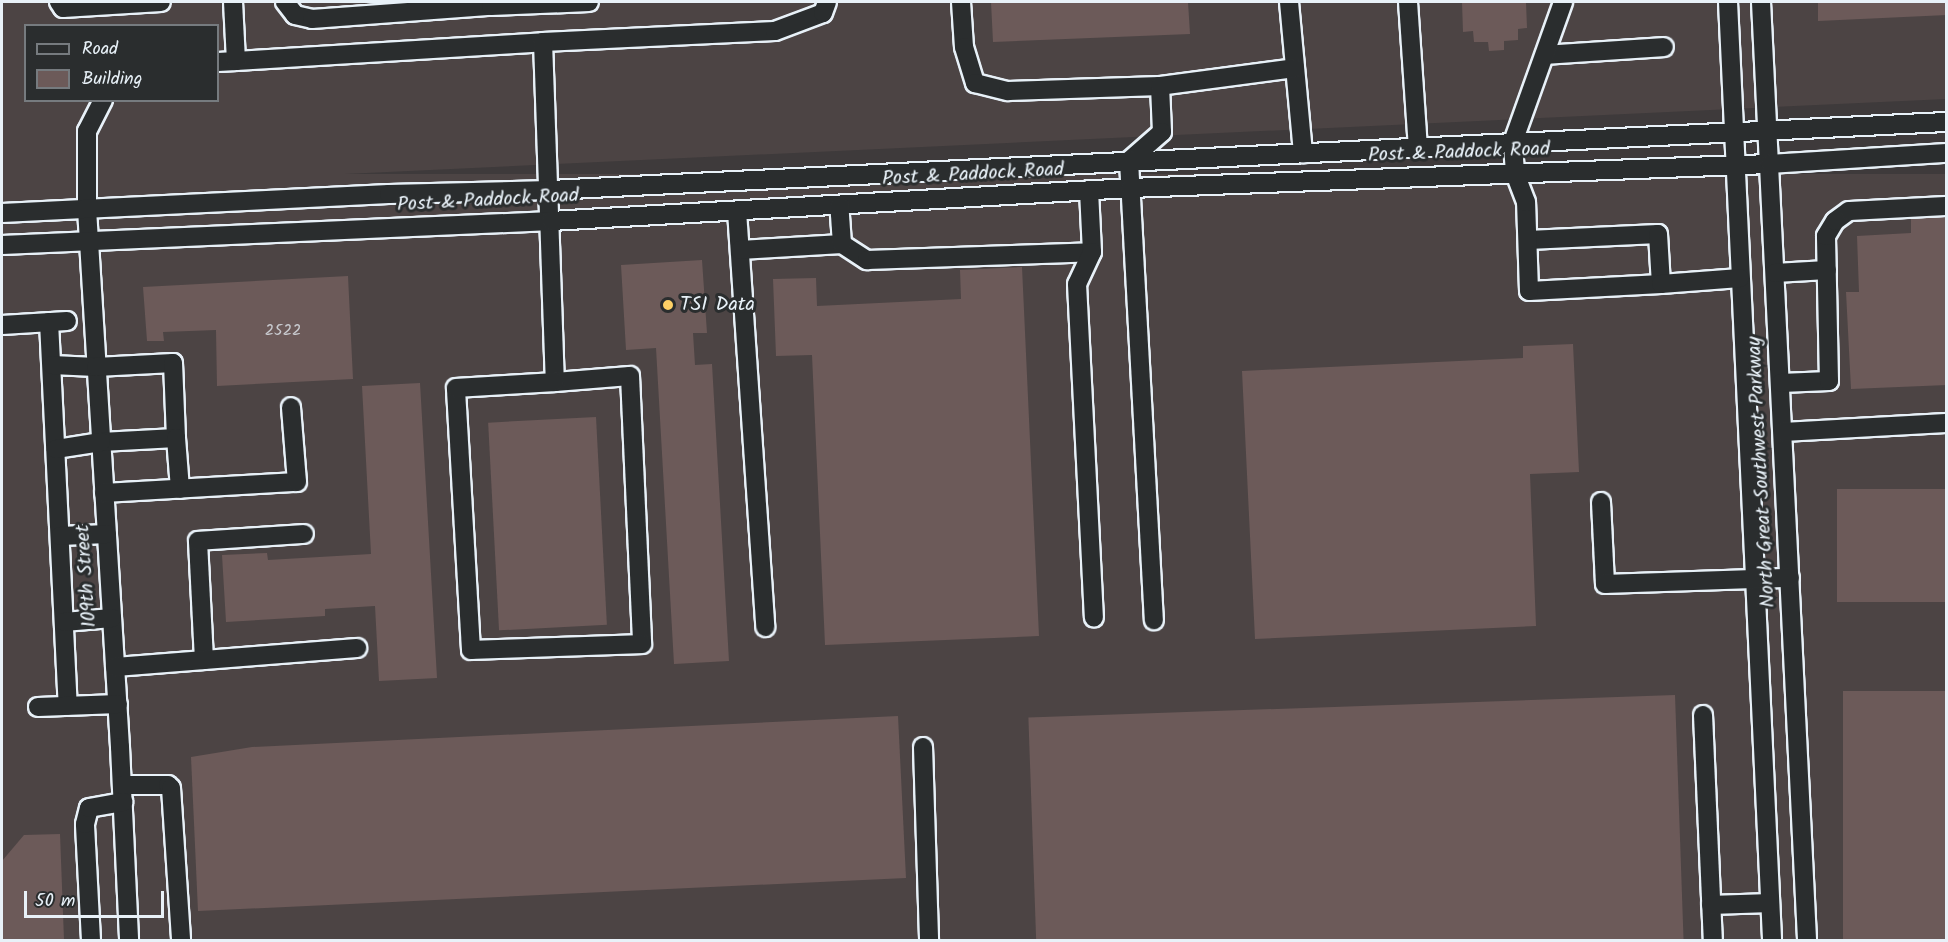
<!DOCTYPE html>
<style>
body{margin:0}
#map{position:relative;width:1948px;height:942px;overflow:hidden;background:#3e3a3b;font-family:Kalam,sans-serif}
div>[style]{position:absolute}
.built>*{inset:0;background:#4c4444;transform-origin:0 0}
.building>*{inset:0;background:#6c5a59;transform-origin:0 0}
.roads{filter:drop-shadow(2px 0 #e8f1f8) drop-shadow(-2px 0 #e8f1f8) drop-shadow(0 2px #e8f1f8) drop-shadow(0 -2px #e8f1f8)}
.minor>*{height:18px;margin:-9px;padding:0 9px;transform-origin:9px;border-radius:9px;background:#2a2d2e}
.dots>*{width:16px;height:16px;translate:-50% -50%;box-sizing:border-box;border:3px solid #2a2d2e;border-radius:50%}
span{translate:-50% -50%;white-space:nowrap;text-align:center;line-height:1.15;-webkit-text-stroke:6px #2a2d2e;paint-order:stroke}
.number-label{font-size:16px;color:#c9cbd0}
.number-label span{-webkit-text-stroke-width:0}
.street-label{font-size:20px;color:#e8f1f8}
.poi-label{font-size:20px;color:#e8f1f8}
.left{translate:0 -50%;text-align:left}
.frame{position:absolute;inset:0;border:3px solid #e8f1f8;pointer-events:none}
.legend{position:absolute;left:24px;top:24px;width:195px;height:78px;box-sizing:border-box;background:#2a2d2e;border:2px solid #767b7f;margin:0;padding:8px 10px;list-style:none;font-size:18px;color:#e8f1f8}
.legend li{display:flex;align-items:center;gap:12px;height:30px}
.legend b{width:30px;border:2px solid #767b7f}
.scale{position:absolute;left:24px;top:891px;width:140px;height:27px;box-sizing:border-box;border:3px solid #e8f1f8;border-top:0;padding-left:8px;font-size:18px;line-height:21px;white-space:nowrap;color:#e8f1f8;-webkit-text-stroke:4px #2a2d2e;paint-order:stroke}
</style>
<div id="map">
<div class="built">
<i style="clip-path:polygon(evenodd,2px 2px,1946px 2px,1946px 99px,2px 190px,2px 2px,26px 26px,218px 26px,218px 100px,26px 100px,26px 26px)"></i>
<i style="left:1946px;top:174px;width:766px;height:1946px;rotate:90deg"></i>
</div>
<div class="building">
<i style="clip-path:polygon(991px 2px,1188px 2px,1190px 34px,993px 42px)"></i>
<i style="clip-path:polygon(1462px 2px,1526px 2px,1527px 28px,1518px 29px,1518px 40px,1504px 41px,1504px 50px,1489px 51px,1488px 42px,1474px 42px,1473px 31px,1463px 32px)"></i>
<i style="clip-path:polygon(1818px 2px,1947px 2px,1947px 15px,1818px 21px)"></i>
<i style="clip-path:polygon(1947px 217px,1947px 385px,1851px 389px,1846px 292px,1859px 292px,1857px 236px,1911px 233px,1911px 219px)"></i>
<i style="clip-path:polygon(702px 260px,707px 333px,693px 333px,695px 365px,712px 364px,729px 661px,674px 664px,656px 348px,626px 350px,621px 265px)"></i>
<i style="clip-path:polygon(1022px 267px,1039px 636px,825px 645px,812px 355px,776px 356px,773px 279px,816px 278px,817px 306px,961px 299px,960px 270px)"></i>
<i style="clip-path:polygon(348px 276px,353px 379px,217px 386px,216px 330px,163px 332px,164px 341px,147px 341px,143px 287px)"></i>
<i style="clip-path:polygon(1573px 344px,1579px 472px,1530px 474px,1536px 626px,1255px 639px,1242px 371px,1523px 358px,1523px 346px)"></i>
<i style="clip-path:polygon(420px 383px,437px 678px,379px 681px,375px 606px,325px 609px,325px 616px,226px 622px,222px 555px,267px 553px,268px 560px,371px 554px,362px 386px)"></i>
<i style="left:596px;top:417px;width:208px;height:108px;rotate:87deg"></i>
<i style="left:1947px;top:489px;width:113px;height:110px;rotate:90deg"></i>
<i style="left:1947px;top:691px;width:249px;height:104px;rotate:90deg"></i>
<i style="left:1675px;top:695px;width:245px;height:647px;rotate:88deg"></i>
<i style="clip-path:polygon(898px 716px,906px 878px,198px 911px,191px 757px,252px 747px)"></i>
<i style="clip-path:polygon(60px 834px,64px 940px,2px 940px,2px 861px,24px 835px)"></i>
</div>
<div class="roads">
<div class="minor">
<i style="left:59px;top:2px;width:7px;rotate:56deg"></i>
<i style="left:63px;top:8px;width:98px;rotate:-3.5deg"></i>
<i style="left:285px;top:2px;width:16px;rotate:52deg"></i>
<i style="left:295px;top:15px;width:17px;rotate:13deg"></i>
<i style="left:312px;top:19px;width:179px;rotate:-4.2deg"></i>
<i style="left:491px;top:6px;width:98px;rotate:-2.3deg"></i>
<i style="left:961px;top:2px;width:45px;rotate:86.2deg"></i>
<i style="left:964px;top:47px;width:38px;rotate:73deg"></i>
<i style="left:975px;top:83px;width:34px;rotate:14deg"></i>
<i style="left:1008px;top:91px;width:152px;rotate:-1.9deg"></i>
<i style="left:1160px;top:86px;width:46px;rotate:87.5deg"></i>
<i style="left:1162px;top:132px;width:44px;rotate:138.7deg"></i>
<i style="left:1129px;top:161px;width:460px;rotate:86.9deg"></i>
<i style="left:1289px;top:2px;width:152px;rotate:84.7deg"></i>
<i style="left:1408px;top:2px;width:145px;rotate:86.1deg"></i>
<i style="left:1728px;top:2px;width:939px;rotate:87.31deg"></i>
<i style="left:1761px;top:2px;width:939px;rotate:87.19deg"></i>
<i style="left:543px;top:42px;width:232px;rotate:-2.7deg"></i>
<i style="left:775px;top:31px;width:51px;rotate:-20.6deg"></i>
<i style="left:823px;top:13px;width:12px;rotate:-70deg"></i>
<i style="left:1545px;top:55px;width:119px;rotate:-3.8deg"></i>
<i style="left:236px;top:61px;width:308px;rotate:-3.5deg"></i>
<i style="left:543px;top:42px;width:340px;rotate:88deg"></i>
<i style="left:555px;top:382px;width:75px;rotate:-4.6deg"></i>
<i style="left:630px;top:376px;width:268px;rotate:87.4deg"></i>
<i style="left:642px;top:644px;width:171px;rotate:178deg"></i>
<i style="left:471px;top:650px;width:262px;rotate:-93.3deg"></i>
<i style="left:456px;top:388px;width:99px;rotate:-3.5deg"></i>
<i style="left:218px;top:62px;width:18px;rotate:-3deg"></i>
<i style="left:236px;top:61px;width:59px;rotate:-92.9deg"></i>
<i style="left:1160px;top:86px;width:136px;rotate:-7.6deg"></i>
<i style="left:103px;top:100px;width:35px;rotate:117deg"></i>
<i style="left:87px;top:131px;width:78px;rotate:90deg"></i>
<i style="left:87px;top:209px;width:539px;rotate:86.49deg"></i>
<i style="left:120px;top:747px;width:193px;rotate:87.3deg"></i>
<i style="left:737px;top:211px;width:417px;rotate:86.1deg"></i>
<i style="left:2px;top:213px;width:387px;rotate:-2.8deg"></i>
<i style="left:389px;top:194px;width:161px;rotate:-1.4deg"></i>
<i style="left:550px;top:190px;width:1398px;rotate:-2.79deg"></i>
<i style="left:1528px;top:240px;width:130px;rotate:-2.6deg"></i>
<i style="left:1658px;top:234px;width:50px;rotate:86.6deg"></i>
<i style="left:1661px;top:284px;width:132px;rotate:177deg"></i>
<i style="left:1529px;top:291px;width:89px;rotate:-91.9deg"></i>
<i style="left:1526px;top:202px;width:31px;rotate:-111deg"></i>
<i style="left:1515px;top:173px;width:31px;rotate:-94deg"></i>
<i style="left:1513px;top:142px;width:149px;rotate:-70.3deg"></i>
<i style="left:842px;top:244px;width:30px;rotate:33deg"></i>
<i style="left:867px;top:260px;width:225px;rotate:-2deg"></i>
<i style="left:1092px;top:252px;width:62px;rotate:-92.8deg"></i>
<i style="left:2px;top:245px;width:550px;rotate:-2.5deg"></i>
<i style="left:551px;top:221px;width:580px;rotate:-3.26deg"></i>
<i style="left:1130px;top:188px;width:640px;rotate:-2.15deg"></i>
<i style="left:1770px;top:164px;width:176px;rotate:-3.6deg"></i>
<i style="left:740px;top:250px;width:102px;rotate:-3.4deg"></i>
<i style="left:842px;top:244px;width:39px;rotate:-94deg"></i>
<i style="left:1092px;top:252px;width:35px;rotate:115deg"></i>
<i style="left:1077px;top:284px;width:334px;rotate:87.1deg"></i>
<i style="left:1775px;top:273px;width:52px;rotate:-3.3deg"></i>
<i style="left:1661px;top:284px;width:79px;rotate:-4.3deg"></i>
<i style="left:49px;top:322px;width:384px;rotate:87.2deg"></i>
<i style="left:2px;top:325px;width:65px;rotate:-3.5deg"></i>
<i style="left:52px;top:365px;width:44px;rotate:2.6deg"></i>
<i style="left:96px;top:367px;width:77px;rotate:-3deg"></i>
<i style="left:173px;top:363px;width:75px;rotate:87.7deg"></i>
<i style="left:176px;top:438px;width:75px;rotate:176.9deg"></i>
<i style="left:101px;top:442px;width:46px;rotate:171.2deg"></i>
<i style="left:1781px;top:383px;width:48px;rotate:-2.4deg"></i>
<i style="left:1829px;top:381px;width:145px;rotate:-91.2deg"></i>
<i style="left:1826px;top:236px;width:17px;rotate:-59deg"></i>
<i style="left:1835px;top:221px;width:17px;rotate:-36deg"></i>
<i style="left:1849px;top:211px;width:97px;rotate:-3deg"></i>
<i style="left:1783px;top:432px;width:163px;rotate:-3.2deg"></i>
<i style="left:176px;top:438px;width:51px;rotate:85.5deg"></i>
<i style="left:104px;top:493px;width:193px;rotate:-3.3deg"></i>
<i style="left:297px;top:482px;width:75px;rotate:-94.6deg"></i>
<i style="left:1601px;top:502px;width:82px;rotate:87.2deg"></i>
<i style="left:1605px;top:584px;width:185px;rotate:-1.9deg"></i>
<i style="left:60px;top:536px;width:47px;rotate:-2.4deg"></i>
<i style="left:64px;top:622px;width:48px;rotate:-4.8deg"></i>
<i style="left:204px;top:660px;width:119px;rotate:-92.9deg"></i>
<i style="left:198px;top:541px;width:106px;rotate:-3.8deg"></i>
<i style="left:115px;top:667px;width:243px;rotate:-4.5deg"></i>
<i style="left:38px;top:707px;width:80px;rotate:-2.1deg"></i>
<i style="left:1703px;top:715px;width:225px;rotate:87.5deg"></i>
<i style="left:923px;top:747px;width:193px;rotate:88.2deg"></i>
<i style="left:122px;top:785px;width:46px"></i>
<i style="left:168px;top:785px;width:4px;rotate:45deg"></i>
<i style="left:171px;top:788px;width:152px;rotate:86.2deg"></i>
<i style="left:1711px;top:905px;width:59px;rotate:-1.9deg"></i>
<i style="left:91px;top:940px;width:116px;rotate:-93deg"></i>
<i style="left:85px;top:824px;width:16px;rotate:-76deg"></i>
<i style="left:89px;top:808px;width:35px;rotate:-10deg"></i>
</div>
</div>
<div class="dots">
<i style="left:668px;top:305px;background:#ffd166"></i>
</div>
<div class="number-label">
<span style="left:283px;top:331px">2522</span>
</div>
<div class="street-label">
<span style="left:1459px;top:153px;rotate:-2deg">Post &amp; Paddock Road</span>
<span style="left:973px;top:175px;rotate:-3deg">Post &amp; Paddock Road</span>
<span style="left:488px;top:201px;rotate:-3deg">Post &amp; Paddock Road</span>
<span style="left:1762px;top:472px;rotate:-93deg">North Great Southwest Parkway</span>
<span style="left:87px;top:576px;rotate:-94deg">109th Street</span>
</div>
<div class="poi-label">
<span class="left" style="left:680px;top:305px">TSI Data</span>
</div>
<div class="frame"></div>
<ul class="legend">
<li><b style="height:8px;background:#2a2d2e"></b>Road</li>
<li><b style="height:16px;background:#6c5a59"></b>Building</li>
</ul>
<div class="scale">50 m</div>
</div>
